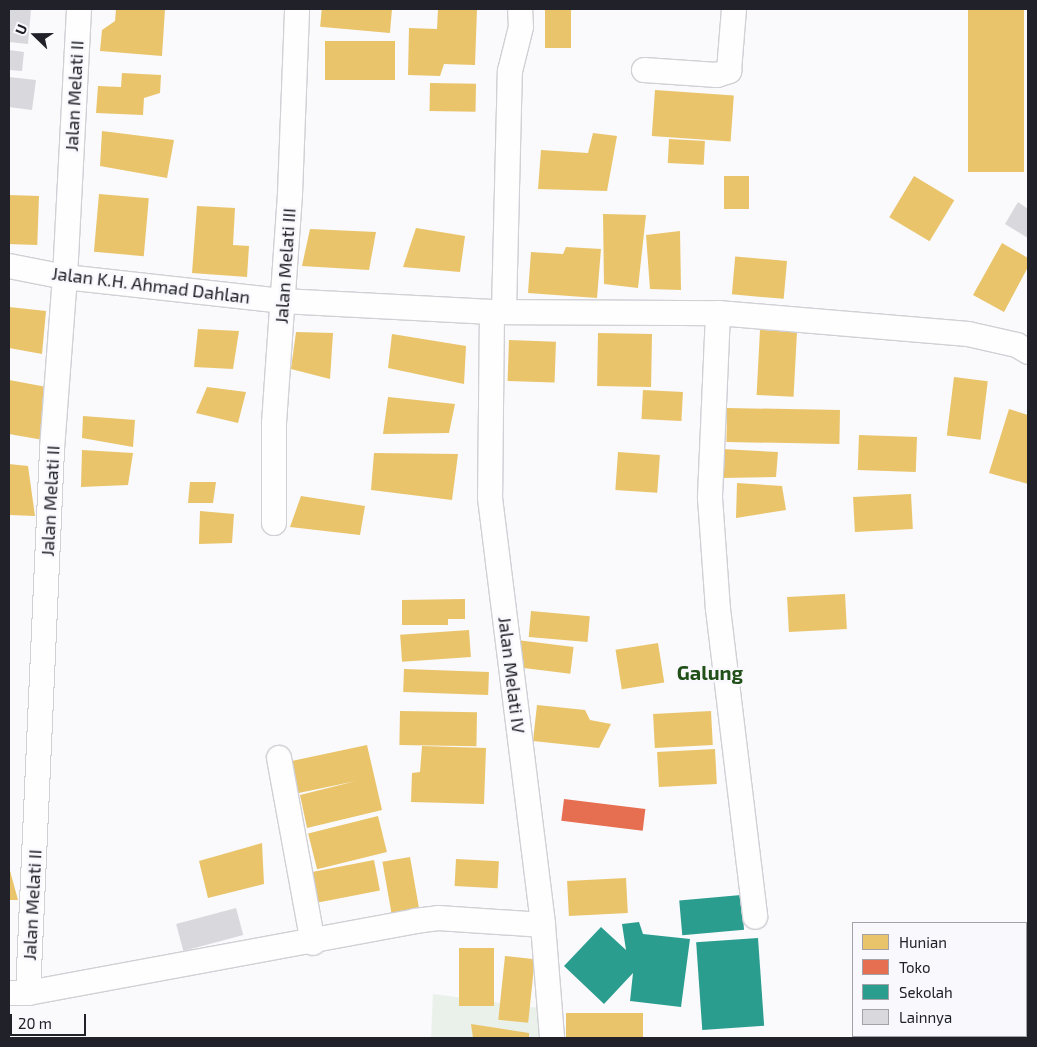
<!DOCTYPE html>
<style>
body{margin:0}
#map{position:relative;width:1037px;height:1047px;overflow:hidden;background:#faf9fc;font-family:"Exo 2",sans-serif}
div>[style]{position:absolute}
.green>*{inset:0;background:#eaf1ea}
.homes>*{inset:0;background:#e9c46a;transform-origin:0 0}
.shops>*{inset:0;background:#e76f51;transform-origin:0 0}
.schools>*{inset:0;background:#2a9d8f;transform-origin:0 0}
.building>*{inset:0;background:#d8d8dd;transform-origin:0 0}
.roads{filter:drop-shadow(1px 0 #d0d0d5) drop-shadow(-1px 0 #d0d0d5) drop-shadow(0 1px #d0d0d5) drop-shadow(0 -1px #d0d0d5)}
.minor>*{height:24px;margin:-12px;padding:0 12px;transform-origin:12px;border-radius:12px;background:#fefeff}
span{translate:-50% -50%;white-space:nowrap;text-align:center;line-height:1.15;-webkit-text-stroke:5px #f9f8fd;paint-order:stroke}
.street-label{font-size:18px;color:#212129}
.quarter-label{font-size:20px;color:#204f17;font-weight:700}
.frame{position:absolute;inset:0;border:10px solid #212129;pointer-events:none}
.legend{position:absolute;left:852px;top:922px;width:175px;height:115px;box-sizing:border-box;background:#f9f8fd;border:1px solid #a3a2a8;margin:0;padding:6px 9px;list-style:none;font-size:15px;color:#212129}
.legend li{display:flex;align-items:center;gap:10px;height:25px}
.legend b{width:25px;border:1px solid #a3a2a8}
.north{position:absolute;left:10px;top:10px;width:50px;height:50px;-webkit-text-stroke:4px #f9f8fd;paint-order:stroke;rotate:292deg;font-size:14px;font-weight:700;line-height:20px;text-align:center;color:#212129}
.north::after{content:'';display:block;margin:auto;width:18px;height:22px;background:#212129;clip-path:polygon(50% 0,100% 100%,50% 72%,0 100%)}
.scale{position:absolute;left:10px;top:1014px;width:76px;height:22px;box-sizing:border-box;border:2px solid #212129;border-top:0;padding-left:6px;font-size:15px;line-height:18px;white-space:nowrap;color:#212129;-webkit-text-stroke:4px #f9f8fd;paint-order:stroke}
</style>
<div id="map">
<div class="green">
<i style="clip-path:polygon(433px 994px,554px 1010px,554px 1038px,431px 1038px)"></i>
</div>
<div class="homes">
<i style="clip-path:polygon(116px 9px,165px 9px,162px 56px,100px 51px,102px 30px,115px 21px)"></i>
<i style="left:392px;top:9px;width:24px;height:70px;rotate:95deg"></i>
<i style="clip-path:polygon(438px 9px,477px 9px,475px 65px,444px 64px,440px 76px,408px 75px,409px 28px,437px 29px)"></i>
<i style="left:545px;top:9px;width:26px;height:39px"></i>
<i style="left:968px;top:9px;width:56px;height:163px"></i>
<i style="left:395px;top:41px;width:39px;height:70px;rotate:90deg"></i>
<i style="clip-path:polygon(122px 73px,161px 75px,160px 93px,144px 98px,143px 115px,96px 113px,98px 86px,121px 87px)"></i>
<i style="left:430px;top:83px;width:46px;height:28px;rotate:1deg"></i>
<i style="left:655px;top:90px;width:79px;height:46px;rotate:4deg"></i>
<i style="clip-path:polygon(102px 131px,174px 140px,167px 178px,100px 166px)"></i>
<i style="clip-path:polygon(593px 133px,617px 136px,607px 191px,538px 189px,541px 150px,588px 153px)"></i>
<i style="left:669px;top:139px;width:36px;height:24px;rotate:3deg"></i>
<i style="left:724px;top:176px;width:25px;height:33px"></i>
<i style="left:914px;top:176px;width:47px;height:48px;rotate:31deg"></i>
<i style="left:99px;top:194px;width:50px;height:58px;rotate:5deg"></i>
<i style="left:9px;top:195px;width:30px;height:49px;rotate:2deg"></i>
<i style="clip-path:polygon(197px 206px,235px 208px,233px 245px,249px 246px,247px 277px,192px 273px)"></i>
<i style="clip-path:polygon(603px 214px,646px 215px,638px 288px,604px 284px)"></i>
<i style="clip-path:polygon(416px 228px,465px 236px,460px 272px,403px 267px)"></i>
<i style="clip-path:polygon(310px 229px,376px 232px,369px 270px,302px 266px)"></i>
<i style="clip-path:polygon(680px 231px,681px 290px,650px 289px,646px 235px)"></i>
<i style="clip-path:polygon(1002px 243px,1028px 258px,1028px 267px,1004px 312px,973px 295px)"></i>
<i style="clip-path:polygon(566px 247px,601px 249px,597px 298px,528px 293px,531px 252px,563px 254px)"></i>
<i style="left:787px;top:261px;width:38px;height:52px;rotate:95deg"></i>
<i style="clip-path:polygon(9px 307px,46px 311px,42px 354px,9px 348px)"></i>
<i style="clip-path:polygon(198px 329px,239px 331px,233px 369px,194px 367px)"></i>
<i style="left:760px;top:330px;width:37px;height:65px;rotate:3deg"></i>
<i style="clip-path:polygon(296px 332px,333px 333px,330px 379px,291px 369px)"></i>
<i style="left:598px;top:333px;width:54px;height:53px;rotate:1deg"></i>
<i style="clip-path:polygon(392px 334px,466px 346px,464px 384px,388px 368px)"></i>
<i style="left:509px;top:340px;width:47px;height:41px;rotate:2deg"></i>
<i style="left:954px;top:377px;width:34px;height:59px;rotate:7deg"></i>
<i style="clip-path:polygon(9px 380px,52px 388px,49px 441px,9px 434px)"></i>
<i style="clip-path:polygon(207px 387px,246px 392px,238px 423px,196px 413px)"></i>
<i style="left:643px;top:390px;width:40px;height:29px;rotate:3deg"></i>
<i style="clip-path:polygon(388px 397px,455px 404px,449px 433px,383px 434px)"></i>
<i style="left:727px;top:408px;width:113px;height:34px;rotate:1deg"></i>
<i style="clip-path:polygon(1009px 409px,1028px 415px,1028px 484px,989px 473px)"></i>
<i style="clip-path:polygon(83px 416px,135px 420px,133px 447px,82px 438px)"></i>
<i style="left:859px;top:435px;width:58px;height:35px;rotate:2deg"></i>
<i style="clip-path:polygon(722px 449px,778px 452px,776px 477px,722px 478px)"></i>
<i style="clip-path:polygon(82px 450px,133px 453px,128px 485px,81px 487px)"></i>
<i style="left:618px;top:452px;width:42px;height:38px;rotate:4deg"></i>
<i style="clip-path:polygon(374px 453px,458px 454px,452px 500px,371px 490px)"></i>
<i style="clip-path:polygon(9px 464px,28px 466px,35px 516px,9px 515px)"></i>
<i style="clip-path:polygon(190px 482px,216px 482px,213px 503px,188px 503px)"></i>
<i style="clip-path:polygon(737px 483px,782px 486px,786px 510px,736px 518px)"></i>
<i style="left:911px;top:494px;width:35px;height:58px;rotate:87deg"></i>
<i style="clip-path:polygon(301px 496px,365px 506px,360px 535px,290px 527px)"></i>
<i style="clip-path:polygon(200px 511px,234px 514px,232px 543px,199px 544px)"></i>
<i style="left:845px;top:594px;width:35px;height:58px;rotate:87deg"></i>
<i style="clip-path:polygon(465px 599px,465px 619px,448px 619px,448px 625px,402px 625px,402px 600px)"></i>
<i style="left:531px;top:611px;width:59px;height:26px;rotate:5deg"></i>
<i style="left:469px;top:630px;width:27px;height:69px;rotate:86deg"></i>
<i style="left:517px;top:640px;width:57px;height:27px;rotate:7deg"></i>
<i style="left:658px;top:643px;width:40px;height:43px;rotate:81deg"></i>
<i style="left:404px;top:669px;width:85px;height:23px;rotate:2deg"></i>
<i style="clip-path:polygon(537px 705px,585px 710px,590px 720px,611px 724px,599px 748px,533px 741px)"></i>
<i style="left:400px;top:711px;width:77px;height:34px;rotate:1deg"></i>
<i style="left:711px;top:711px;width:34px;height:58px;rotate:87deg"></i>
<i style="clip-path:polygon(367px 745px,382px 810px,307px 828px,300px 795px,356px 781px,294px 794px,287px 762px)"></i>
<i style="clip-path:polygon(422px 746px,486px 748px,484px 804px,411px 802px,412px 773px,420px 772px)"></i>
<i style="left:715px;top:749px;width:35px;height:58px;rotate:87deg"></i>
<i style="left:378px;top:816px;width:37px;height:72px;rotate:76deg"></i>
<i style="clip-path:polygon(262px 843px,264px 884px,208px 898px,199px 861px)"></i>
<i style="left:410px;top:857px;width:52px;height:28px;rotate:80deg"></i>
<i style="left:456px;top:859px;width:43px;height:27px;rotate:3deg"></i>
<i style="left:374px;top:860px;width:31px;height:63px;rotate:79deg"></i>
<i style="clip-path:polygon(9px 867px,18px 900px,9px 900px)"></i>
<i style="left:626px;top:878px;width:35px;height:59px;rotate:87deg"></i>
<i style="left:459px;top:948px;width:35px;height:58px"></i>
<i style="left:505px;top:956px;width:30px;height:64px;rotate:6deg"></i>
<i style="left:566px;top:1013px;width:77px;height:25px"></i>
<i style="clip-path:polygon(471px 1024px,529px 1033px,529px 1038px,473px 1038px)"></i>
</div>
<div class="shops">
<i style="left:564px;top:799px;width:82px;height:22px;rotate:7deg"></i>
</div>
<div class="schools">
<i style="left:741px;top:895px;width:35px;height:62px;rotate:85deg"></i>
<i style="clip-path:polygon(639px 922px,643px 934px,690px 939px,681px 1007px,630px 1001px,633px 973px,604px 1004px,564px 966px,601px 927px,626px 950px,622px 924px)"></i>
<i style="left:758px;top:938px;width:88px;height:62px;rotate:86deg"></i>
</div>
<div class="building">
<i style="clip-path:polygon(9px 9px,31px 9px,28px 44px,9px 42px)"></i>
<i style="clip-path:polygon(9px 50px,24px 52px,22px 71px,9px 70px)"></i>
<i style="clip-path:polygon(9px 77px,36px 80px,32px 110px,9px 107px)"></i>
<i style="clip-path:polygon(1018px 202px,1028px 209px,1028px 238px,1005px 224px)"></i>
<i style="left:236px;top:908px;width:28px;height:62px;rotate:75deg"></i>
</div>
<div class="roads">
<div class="minor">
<i style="left:644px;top:70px;width:73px;rotate:3.9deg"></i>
<i style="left:717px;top:75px;width:13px;rotate:-18deg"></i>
<i style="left:729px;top:71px;width:62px;rotate:-85.4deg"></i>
<i style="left:9px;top:266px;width:57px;rotate:11.1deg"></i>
<i style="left:65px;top:277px;width:218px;rotate:6.3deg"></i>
<i style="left:282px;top:301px;width:210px;rotate:3deg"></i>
<i style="left:492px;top:312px;width:226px;rotate:0.3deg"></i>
<i style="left:718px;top:313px;width:185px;rotate:92.5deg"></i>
<i style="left:710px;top:498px;width:111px;rotate:85.9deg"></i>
<i style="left:718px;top:609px;width:310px;rotate:83.1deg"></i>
<i style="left:504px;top:311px;width:240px;rotate:-88.6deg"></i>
<i style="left:510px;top:71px;width:45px;rotate:-76deg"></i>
<i style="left:521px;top:27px;width:18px;rotate:-93deg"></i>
<i style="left:492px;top:312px;width:186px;rotate:90.6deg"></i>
<i style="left:490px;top:498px;width:430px;rotate:82.9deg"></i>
<i style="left:543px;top:925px;width:113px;rotate:85.4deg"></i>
<i style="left:718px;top:313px;width:251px;rotate:4.8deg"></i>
<i style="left:968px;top:334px;width:50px;rotate:12.7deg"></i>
<i style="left:1017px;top:345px;width:13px;rotate:32deg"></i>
<i style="left:274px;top:523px;width:100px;rotate:-90deg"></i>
<i style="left:274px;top:423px;width:230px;rotate:-86deg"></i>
<i style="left:290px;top:194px;width:185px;rotate:-87.8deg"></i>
<i style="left:279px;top:758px;width:188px;rotate:79.6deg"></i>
<i style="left:9px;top:993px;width:19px"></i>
<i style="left:28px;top:993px;width:394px;rotate:-10.5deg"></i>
<i style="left:415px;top:921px;width:23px;rotate:-7deg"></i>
<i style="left:438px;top:918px;width:105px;rotate:3.8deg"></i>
<i style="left:28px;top:993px;width:545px;rotate:-87.47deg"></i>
<i style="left:52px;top:449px;width:172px;rotate:-85.7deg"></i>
<i style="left:65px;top:277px;width:268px;rotate:-87deg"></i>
</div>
</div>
<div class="street-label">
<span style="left:74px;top:96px;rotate:-87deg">Jalan Melati II</span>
<span style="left:285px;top:266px;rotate:-86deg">Jalan Melati III</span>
<span style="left:151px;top:285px;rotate:7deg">Jalan K.H. Ahmad Dahlan</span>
<span style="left:50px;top:501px;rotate:-87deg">Jalan Melati II</span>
<span style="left:512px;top:675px;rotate:83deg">Jalan Melati IV</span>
<span style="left:32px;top:905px;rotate:-87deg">Jalan Melati II</span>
</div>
<div class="quarter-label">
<span style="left:710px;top:672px">Galung</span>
</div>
<div class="frame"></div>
<ul class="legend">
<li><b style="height:14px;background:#e9c46a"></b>Hunian</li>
<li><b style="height:14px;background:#e76f51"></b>Toko</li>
<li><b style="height:14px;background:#2a9d8f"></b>Sekolah</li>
<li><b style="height:14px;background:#d8d8dd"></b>Lainnya</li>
</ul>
<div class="north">U</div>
<div class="scale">20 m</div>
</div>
